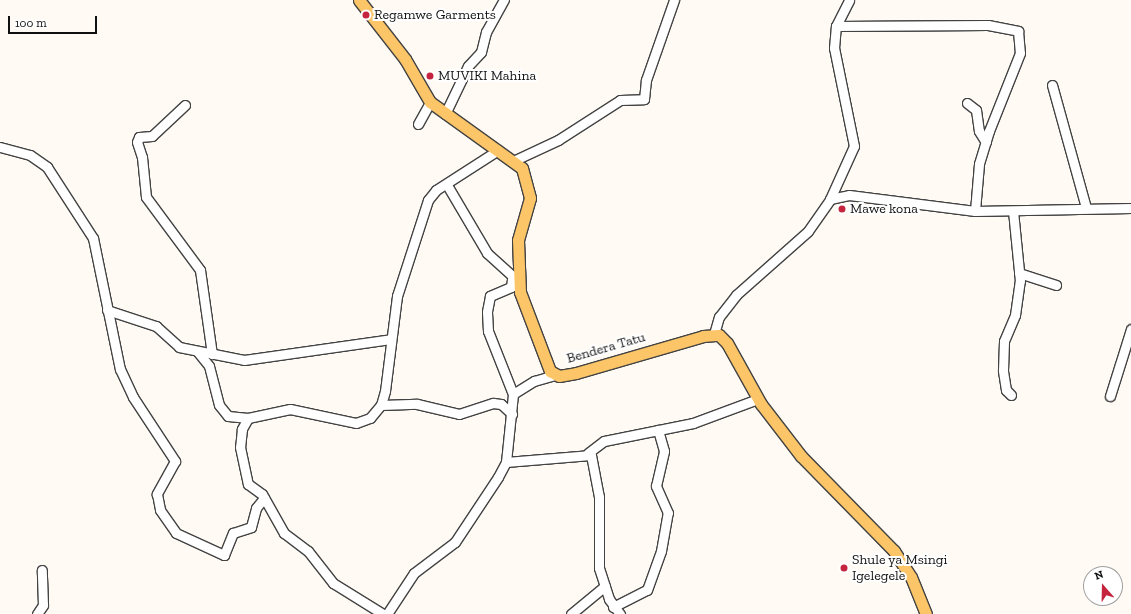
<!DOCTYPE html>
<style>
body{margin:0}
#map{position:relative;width:1131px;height:614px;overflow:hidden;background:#fffbf4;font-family:"Zilla Slab",serif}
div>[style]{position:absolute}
.roads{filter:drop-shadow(1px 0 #434343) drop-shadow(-1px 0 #434343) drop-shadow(0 1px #434343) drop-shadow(0 -1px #434343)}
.minor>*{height:9px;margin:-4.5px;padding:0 4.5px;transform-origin:4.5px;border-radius:4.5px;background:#fff}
.major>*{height:11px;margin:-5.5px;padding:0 5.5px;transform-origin:5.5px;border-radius:5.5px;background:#fbc568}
.dots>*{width:11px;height:11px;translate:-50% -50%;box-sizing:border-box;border:2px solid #fff;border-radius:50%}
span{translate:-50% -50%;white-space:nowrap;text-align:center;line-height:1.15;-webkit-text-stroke:4px #fff;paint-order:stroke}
.poi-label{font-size:14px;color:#101010}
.left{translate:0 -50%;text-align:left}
.street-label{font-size:14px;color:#101010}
.north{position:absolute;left:1083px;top:566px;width:40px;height:40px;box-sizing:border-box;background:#fff;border:1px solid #9f9f9f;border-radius:50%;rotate:340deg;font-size:11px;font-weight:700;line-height:16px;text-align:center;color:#101010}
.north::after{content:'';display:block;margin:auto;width:14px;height:18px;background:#c5243f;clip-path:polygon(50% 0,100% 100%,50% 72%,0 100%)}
.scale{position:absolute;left:8px;top:16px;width:89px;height:18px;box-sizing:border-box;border:2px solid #101010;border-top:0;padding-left:5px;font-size:12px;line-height:14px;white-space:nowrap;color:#101010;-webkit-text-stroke:3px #fff;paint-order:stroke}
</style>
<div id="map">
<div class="roads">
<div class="minor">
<i style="left:836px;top:26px;width:152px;rotate:-0.4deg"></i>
<i style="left:988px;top:25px;width:31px;rotate:11deg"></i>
<i style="left:1018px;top:31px;width:22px;rotate:85deg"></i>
<i style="left:1020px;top:53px;width:84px;rotate:111.7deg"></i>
<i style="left:989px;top:131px;width:34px;rotate:107deg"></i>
<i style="left:979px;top:164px;width:47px;rotate:94.9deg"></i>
<i style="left:1052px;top:85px;width:128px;rotate:74.5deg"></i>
<i style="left:967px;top:103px;width:11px;rotate:38deg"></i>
<i style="left:976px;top:110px;width:21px;rotate:82deg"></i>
<i style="left:979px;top:131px;width:13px;rotate:58deg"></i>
<i style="left:185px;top:105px;width:45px;rotate:136.8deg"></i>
<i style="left:152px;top:136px;width:13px;rotate:176deg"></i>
<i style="left:139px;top:137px;width:5px;rotate:112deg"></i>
<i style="left:137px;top:142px;width:16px;rotate:72deg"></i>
<i style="left:142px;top:157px;width:40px;rotate:84.3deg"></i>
<i style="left:146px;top:197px;width:91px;rotate:53.5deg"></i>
<i style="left:200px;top:270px;width:85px;rotate:81.9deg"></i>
<i style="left:445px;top:114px;width:53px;rotate:-64.4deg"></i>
<i style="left:468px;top:66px;width:19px;rotate:-47deg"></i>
<i style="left:481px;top:52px;width:21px;rotate:-76deg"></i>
<i style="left:486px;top:32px;width:37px;rotate:-61deg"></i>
<i style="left:418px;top:124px;width:25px;rotate:-61deg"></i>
<i style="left:0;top:147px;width:31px;rotate:15deg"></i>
<i style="left:30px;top:155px;width:21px;rotate:35deg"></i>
<i style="left:47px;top:167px;width:85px;rotate:57.1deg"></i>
<i style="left:93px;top:238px;width:134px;rotate:78.4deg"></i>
<i style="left:120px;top:369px;width:31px;rotate:65deg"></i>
<i style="left:133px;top:397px;width:77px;rotate:56.7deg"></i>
<i style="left:175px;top:461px;width:38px;rotate:119deg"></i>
<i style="left:157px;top:494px;width:16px;rotate:79deg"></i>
<i style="left:160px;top:510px;width:28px;rotate:55deg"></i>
<i style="left:176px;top:533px;width:53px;rotate:24.6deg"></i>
<i style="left:224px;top:555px;width:24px;rotate:-68deg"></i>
<i style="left:233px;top:533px;width:19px;rotate:-18deg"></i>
<i style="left:251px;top:527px;width:20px;rotate:-75deg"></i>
<i style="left:256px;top:508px;width:13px;rotate:-51deg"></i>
<i style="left:513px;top:161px;width:50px;rotate:-25deg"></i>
<i style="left:558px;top:140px;width:74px;rotate:-32.8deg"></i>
<i style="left:620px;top:100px;width:24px;rotate:-2deg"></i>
<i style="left:644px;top:99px;width:19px;rotate:-84deg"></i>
<i style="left:646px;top:80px;width:85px;rotate:-70.7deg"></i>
<i style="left:447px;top:185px;width:79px;rotate:59.5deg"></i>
<i style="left:487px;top:253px;width:42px;rotate:42.1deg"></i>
<i style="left:830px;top:199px;width:58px;rotate:-65.6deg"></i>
<i style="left:854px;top:146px;width:100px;rotate:-101.5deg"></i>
<i style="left:834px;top:48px;width:22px;rotate:-85deg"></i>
<i style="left:836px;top:26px;width:29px;rotate:-63deg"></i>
<i style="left:1019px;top:273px;width:39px;rotate:18deg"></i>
<i style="left:512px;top:279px;width:8px;rotate:97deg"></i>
<i style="left:511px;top:287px;width:23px;rotate:157deg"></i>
<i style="left:490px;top:296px;width:16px;rotate:101deg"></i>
<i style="left:487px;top:312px;width:19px;rotate:87deg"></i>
<i style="left:488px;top:331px;width:68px;rotate:68.4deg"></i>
<i style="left:107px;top:310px;width:52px;rotate:18.1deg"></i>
<i style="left:156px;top:326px;width:31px;rotate:42deg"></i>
<i style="left:179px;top:347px;width:66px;rotate:11.3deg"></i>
<i style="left:244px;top:360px;width:148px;rotate:-8.1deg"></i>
<i style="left:714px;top:334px;width:18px;rotate:-74deg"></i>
<i style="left:719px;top:317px;width:28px;rotate:-52deg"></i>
<i style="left:736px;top:295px;width:96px;rotate:-41.6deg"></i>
<i style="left:808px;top:231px;width:39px;rotate:-55deg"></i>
<i style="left:830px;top:199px;width:19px;rotate:-12deg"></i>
<i style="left:849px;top:195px;width:127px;rotate:7.2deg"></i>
<i style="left:975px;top:211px;width:156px;rotate:-1.1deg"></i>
<i style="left:197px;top:351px;width:19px;rotate:51deg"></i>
<i style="left:209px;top:366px;width:40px;rotate:75.6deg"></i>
<i style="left:219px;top:405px;width:14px;rotate:51deg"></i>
<i style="left:228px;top:416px;width:20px;rotate:6deg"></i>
<i style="left:248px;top:418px;width:43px;rotate:-12.1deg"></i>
<i style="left:290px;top:409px;width:67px;rotate:12deg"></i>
<i style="left:356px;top:423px;width:15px;rotate:-20deg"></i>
<i style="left:370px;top:418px;width:17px;rotate:-50deg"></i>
<i style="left:381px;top:405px;width:15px;rotate:-74deg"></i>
<i style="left:385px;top:391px;width:96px;rotate:-82.8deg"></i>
<i style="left:397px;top:296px;width:101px;rotate:-72.1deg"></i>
<i style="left:428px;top:200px;width:13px;rotate:-51deg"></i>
<i style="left:436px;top:190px;width:74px;rotate:-32.8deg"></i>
<i style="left:1011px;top:395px;width:7px;rotate:-135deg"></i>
<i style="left:1006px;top:390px;width:20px;rotate:-99deg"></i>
<i style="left:1003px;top:370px;width:29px;rotate:-88deg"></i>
<i style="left:1004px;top:341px;width:28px;rotate:-67deg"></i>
<i style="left:1015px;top:315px;width:34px;rotate:-82deg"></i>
<i style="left:1020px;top:281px;width:70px;rotate:-95.7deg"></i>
<i style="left:1110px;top:396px;width:70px;rotate:-72.6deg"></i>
<i style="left:381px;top:405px;width:36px;rotate:-2deg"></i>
<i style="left:417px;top:404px;width:43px;rotate:13.4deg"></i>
<i style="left:459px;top:414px;width:36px;rotate:-18deg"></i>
<i style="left:493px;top:403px;width:8px;rotate:7deg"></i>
<i style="left:501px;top:404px;width:15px;rotate:42deg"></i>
<i style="left:248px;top:418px;width:13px;rotate:119deg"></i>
<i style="left:242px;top:429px;width:18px;rotate:96deg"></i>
<i style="left:240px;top:447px;width:38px;rotate:78deg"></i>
<i style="left:248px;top:484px;width:17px;rotate:36deg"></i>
<i style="left:262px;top:494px;width:45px;rotate:60.6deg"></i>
<i style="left:284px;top:533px;width:30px;rotate:37deg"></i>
<i style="left:308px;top:551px;width:41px;rotate:52deg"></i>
<i style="left:333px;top:583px;width:59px;rotate:31.8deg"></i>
<i style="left:588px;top:453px;width:20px;rotate:-37deg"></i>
<i style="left:604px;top:441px;width:91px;rotate:-11.4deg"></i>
<i style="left:693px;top:423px;width:69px;rotate:-20.3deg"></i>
<i style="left:506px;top:462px;width:85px;rotate:-4.7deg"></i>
<i style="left:591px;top:455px;width:43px;rotate:79.2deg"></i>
<i style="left:599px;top:497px;width:71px;rotate:90deg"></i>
<i style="left:599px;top:568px;width:33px;rotate:72deg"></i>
<i style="left:609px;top:599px;width:19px;rotate:54deg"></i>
<i style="left:613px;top:607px;width:38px;rotate:-27deg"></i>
<i style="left:647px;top:590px;width:41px;rotate:-70.3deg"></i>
<i style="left:661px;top:551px;width:39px;rotate:-80deg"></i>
<i style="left:668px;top:513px;width:30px;rotate:-114deg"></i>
<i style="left:656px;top:486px;width:36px;rotate:-77deg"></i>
<i style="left:664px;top:451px;width:22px;rotate:-106deg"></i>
<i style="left:37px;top:614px;width:11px;rotate:-56deg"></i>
<i style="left:43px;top:605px;width:35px;rotate:-92deg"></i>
<i style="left:387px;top:614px;width:49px;rotate:-56.6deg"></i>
<i style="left:414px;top:573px;width:51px;rotate:-37.1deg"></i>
<i style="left:455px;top:542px;width:78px;rotate:-56.5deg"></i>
<i style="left:498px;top:477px;width:17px;rotate:-62deg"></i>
<i style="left:506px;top:462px;width:68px;rotate:-84.1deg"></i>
<i style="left:513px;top:394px;width:25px;rotate:-32deg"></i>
<i style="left:534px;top:381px;width:22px;rotate:-16deg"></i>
<i style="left:571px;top:614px;width:44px;rotate:-39.5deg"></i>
</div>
<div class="major">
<i style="left:359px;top:0;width:75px;rotate:52.1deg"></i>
<i style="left:405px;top:59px;width:50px;rotate:59.8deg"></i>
<i style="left:430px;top:102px;width:113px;rotate:35.7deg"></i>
<i style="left:522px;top:168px;width:31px;rotate:75deg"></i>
<i style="left:530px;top:198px;width:44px;rotate:105.9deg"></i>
<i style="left:518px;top:240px;width:52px;rotate:87.8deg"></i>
<i style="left:520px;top:292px;width:85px;rotate:69.2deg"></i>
<i style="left:550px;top:371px;width:10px;rotate:29deg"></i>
<i style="left:559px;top:376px;width:17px;rotate:-10deg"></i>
<i style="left:576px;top:373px;width:132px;rotate:-16.2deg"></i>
<i style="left:703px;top:336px;width:16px;rotate:-4deg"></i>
<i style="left:719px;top:335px;width:11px;rotate:45deg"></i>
<i style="left:727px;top:343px;width:70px;rotate:60.9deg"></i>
<i style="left:761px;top:404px;width:66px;rotate:52.4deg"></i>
<i style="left:801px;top:456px;width:133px;rotate:45.6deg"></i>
<i style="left:894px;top:551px;width:31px;rotate:57deg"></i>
<i style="left:911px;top:577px;width:40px;rotate:68deg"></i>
</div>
</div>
<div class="dots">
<i style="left:366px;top:15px;background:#c5243f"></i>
<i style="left:430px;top:76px;background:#c5243f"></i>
<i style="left:842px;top:209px;background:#c5243f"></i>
<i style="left:844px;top:568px;background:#c5243f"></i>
</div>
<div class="poi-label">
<span class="left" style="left:374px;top:15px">Regamwe Garments</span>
<span class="left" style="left:438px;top:76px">MUVIKI Mahina</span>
<span class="left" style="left:850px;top:209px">Mawe kona</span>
<span class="left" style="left:852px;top:568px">Shule ya Msingi<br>Igelegele</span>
</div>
<div class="street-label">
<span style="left:606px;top:348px;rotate:-16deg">Bendera Tatu</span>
</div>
<div class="north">N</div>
<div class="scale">100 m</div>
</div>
